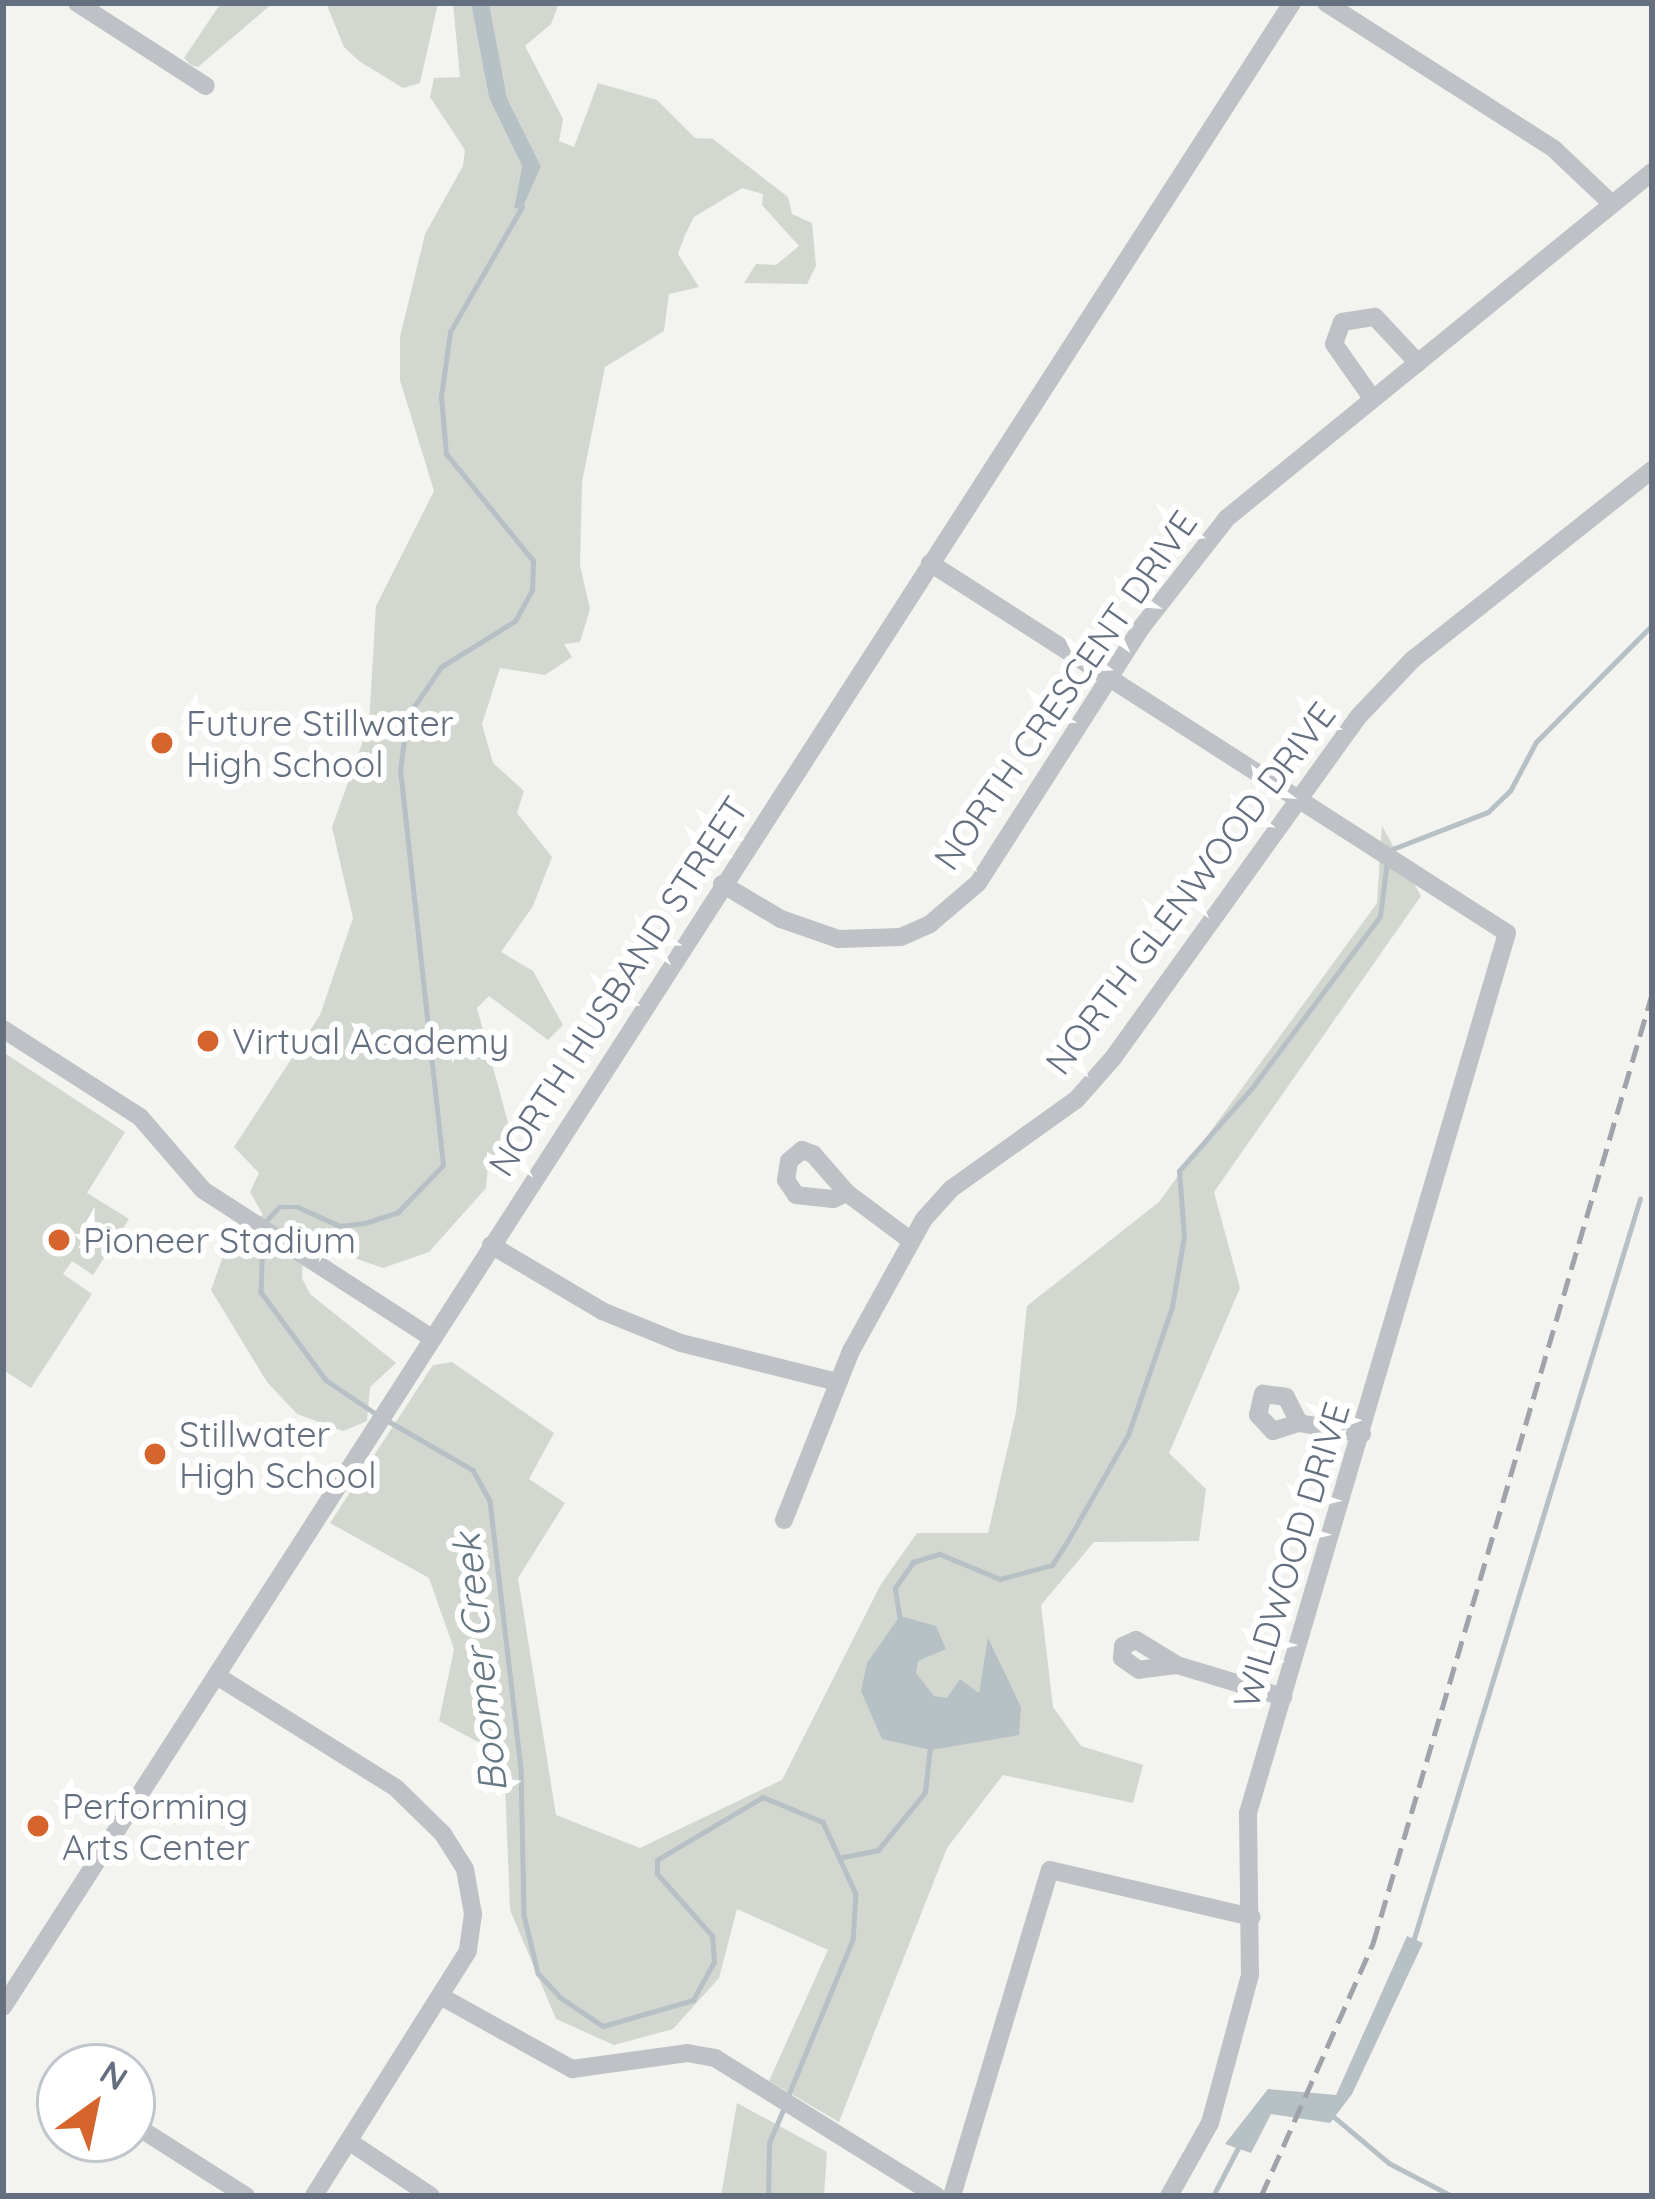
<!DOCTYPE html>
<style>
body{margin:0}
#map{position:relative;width:1655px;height:2199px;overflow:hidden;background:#f3f3ef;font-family:Quicksand,sans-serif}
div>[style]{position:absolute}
.green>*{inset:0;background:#d2d8cf}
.water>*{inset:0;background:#b6c0c5}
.stream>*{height:4.5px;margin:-2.25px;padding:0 2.25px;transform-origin:2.25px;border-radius:2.25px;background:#b6c0c5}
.minor>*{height:18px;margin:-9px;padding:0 9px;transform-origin:9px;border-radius:9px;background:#bec1c5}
.rail>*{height:4.5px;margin-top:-2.25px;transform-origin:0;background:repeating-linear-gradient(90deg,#a0a4aa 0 18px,transparent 0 27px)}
.dots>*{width:33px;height:33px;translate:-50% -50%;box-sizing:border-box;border:6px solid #fff;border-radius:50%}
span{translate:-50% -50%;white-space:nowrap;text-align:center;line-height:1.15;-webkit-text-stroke:12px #fff;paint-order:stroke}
.street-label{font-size:36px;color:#64707f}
.poi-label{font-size:36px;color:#64707f}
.left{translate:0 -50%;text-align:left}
.water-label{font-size:39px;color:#657883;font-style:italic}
.frame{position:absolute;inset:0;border:6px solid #64707f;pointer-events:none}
.north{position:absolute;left:36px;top:2043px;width:120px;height:120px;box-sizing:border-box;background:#fff;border:3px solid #c1c6cc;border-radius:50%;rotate:33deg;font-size:33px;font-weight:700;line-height:48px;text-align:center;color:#64707f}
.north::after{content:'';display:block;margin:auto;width:42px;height:54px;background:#d6642d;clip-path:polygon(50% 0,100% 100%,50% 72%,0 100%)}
</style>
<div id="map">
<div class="green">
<i style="clip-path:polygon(221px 3px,273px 3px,198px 67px,191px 65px,184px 58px)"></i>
<i style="clip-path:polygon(326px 3px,438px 3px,420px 83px,403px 88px,359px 61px,344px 47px)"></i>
<i style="clip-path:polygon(453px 3px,471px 3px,489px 98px,522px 166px,514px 207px,541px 166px,507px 98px,489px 3px,559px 3px,551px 24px,525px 46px,563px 119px,559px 141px,574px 147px,598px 83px,657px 100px,695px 138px,713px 139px,788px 197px,792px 214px,812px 223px,816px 266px,807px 284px,744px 283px,756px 264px,776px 265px,799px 246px,762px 205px,763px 194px,742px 188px,694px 217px,685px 235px,678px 254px,699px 287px,669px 294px,664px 331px,605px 367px,582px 482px,580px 565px,590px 609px,580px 642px,564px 644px,572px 657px,545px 675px,500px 668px,482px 724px,493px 763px,524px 791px,517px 813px,552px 857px,533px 906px,501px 952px,533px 971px,563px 1025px,548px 1040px,489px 996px,477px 1008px,510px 1130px,488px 1166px,486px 1188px,429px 1252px,383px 1268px,304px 1240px,302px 1278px,310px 1294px,396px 1363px,370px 1387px,367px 1421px,343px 1431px,297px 1414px,267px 1382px,211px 1290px,231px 1234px,263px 1215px,250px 1192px,259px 1173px,234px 1147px,320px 1015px,353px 918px,332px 827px,369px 724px,376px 606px,434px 491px,400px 380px,400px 337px,425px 234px,463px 166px,465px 150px,430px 97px,434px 78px,460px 77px)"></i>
<i style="clip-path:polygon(1382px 826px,1421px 896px,1214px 1192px,1240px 1288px,1169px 1453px,1206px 1489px,1199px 1541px,1094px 1542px,1041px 1605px,1053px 1707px,1081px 1746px,1143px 1765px,1133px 1803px,1003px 1775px,947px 1848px,839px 2122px,769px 2081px,828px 1950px,737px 1909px,719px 1978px,673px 2029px,614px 2045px,556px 2019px,510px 1910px,504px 1756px,439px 1721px,454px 1649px,429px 1578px,330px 1523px,433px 1365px,452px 1362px,554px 1433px,529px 1479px,565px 1503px,518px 1578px,556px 1815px,640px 1848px,782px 1780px,881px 1584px,917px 1533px,988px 1533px,1016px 1412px,1027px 1306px,1159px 1202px,1377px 903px)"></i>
<i style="clip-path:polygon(3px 1052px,125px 1132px,87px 1193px,129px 1219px,93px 1275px,72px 1261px,63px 1274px,92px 1294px,31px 1388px,3px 1370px)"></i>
<i style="clip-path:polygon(737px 2103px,827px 2152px,824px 2196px,721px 2196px)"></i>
</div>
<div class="water">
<i style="clip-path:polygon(471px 3px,489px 3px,507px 98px,541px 166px,522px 209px,514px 208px,522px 166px,489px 98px)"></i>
<i style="clip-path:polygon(900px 1616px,936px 1626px,946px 1649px,918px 1661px,916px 1673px,934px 1696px,947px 1698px,960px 1679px,979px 1693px,988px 1638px,1021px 1707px,1019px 1735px,931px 1750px,882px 1739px,861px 1691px,867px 1663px)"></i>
<i style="clip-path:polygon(1407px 1936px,1423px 1943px,1352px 2094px,1330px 2123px,1271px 2114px,1251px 2153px,1225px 2144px,1268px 2089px,1336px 2095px)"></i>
</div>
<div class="stream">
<i style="left:1390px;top:850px;width:105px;rotate:-21.2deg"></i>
<i style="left:1488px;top:812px;width:30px;rotate:-44deg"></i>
<i style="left:1510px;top:791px;width:55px;rotate:-62deg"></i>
<i style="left:1536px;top:742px;width:165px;rotate:-45.2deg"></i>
<i style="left:266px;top:1221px;width:19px;rotate:-47deg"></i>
<i style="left:279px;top:1207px;width:19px"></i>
<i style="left:298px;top:1207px;width:46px;rotate:24.3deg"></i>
<i style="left:340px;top:1226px;width:25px;rotate:-7deg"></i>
<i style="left:365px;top:1223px;width:35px;rotate:-18deg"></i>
<i style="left:398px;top:1212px;width:65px;rotate:-46.2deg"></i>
<i style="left:443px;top:1165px;width:396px;rotate:-96.2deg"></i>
<i style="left:400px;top:771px;width:54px;rotate:-82.6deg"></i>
<i style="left:407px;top:717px;width:60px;rotate:-55.8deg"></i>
<i style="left:441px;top:667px;width:87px;rotate:-31.9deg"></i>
<i style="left:515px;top:621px;width:35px;rotate:-61deg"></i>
<i style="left:532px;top:590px;width:29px;rotate:-88deg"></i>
<i style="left:533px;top:561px;width:138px;rotate:-129.1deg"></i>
<i style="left:446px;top:454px;width:57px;rotate:-95deg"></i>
<i style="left:441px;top:397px;width:66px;rotate:-82.1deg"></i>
<i style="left:450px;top:332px;width:144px;rotate:-60.1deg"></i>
<i style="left:263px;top:1238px;width:54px;rotate:92.1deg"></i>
<i style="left:261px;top:1292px;width:109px;rotate:53.5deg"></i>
<i style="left:326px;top:1380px;width:59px;rotate:34deg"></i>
<i style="left:385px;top:1419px;width:102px;rotate:30.1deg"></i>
<i style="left:473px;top:1470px;width:35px;rotate:61deg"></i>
<i style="left:490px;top:1501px;width:269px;rotate:83.4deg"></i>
<i style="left:521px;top:1768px;width:147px;rotate:88.8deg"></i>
<i style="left:524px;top:1915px;width:60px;rotate:76.4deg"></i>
<i style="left:538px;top:1973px;width:33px;rotate:47deg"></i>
<i style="left:560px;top:1997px;width:52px;rotate:34deg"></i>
<i style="left:603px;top:2026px;width:94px;rotate:-16.1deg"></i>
<i style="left:693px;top:2000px;width:43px;rotate:-61.1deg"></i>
<i style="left:714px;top:1962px;width:26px;rotate:-94deg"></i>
<i style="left:712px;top:1936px;width:83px;rotate:-131.6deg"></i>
<i style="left:657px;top:1874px;width:14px;rotate:-90deg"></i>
<i style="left:657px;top:1860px;width:123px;rotate:-30.7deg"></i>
<i style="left:763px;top:1797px;width:65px;rotate:22.6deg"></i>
<i style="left:823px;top:1822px;width:79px;rotate:65.4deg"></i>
<i style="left:856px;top:1894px;width:46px;rotate:93.7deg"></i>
<i style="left:853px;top:1940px;width:170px;rotate:112.5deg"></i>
<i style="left:900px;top:1621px;width:33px;rotate:-99deg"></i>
<i style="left:895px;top:1588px;width:32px;rotate:-55deg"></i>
<i style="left:913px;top:1562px;width:28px;rotate:-17deg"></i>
<i style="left:940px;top:1554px;width:65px;rotate:22.6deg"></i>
<i style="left:1000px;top:1579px;width:54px;rotate:-15.1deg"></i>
<i style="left:1052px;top:1565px;width:27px;rotate:-57deg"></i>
<i style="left:1067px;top:1542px;width:123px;rotate:-60.3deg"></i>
<i style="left:1128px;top:1435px;width:135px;rotate:-71deg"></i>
<i style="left:1172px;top:1307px;width:72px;rotate:-80.4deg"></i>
<i style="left:1184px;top:1236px;width:65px;rotate:-94.4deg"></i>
<i style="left:1179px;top:1171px;width:111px;rotate:-48.7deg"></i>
<i style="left:1252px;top:1088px;width:214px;rotate:-53.3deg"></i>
<i style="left:1380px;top:916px;width:55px;rotate:-82.7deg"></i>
<i style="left:843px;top:1857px;width:36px;rotate:-11deg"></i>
<i style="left:878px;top:1850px;width:58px;rotate:-50.6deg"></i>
<i style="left:915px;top:1805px;width:16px;rotate:-52deg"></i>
<i style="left:925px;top:1792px;width:45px;rotate:-83.7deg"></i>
<i style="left:1412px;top:1945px;width:780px;rotate:-73.01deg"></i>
<i style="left:1333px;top:2116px;width:73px;rotate:40deg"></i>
<i style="left:1389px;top:2163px;width:71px;rotate:27.6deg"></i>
<i style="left:768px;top:2196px;width:53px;rotate:-88.9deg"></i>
<i style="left:769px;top:2143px;width:38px;rotate:-67deg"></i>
<i style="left:1213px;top:2196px;width:54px;rotate:-62.5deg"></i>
</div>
<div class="minor">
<i style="left:77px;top:3px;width:153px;rotate:32.8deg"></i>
<i style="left:1326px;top:3px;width:271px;rotate:32.6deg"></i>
<i style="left:1554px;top:149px;width:80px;rotate:43.5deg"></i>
<i style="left:1372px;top:398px;width:66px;rotate:-125.1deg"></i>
<i style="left:1334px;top:344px;width:23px;rotate:-70deg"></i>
<i style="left:1342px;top:322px;width:33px;rotate:-9deg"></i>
<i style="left:1375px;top:317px;width:63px;rotate:46.9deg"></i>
<i style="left:930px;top:563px;width:685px;rotate:32.67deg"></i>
<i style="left:1507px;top:933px;width:917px;rotate:106.4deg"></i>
<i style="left:1248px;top:1813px;width:162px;rotate:89.3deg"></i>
<i style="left:1250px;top:1975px;width:153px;rotate:105.1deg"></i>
<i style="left:1210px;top:2123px;width:84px;rotate:119.3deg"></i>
<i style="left:722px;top:884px;width:69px;rotate:30.7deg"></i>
<i style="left:781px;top:919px;width:60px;rotate:19.3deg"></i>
<i style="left:838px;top:939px;width:63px;rotate:-1.8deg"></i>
<i style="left:901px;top:937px;width:32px;rotate:-24deg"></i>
<i style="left:930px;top:924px;width:63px;rotate:-40.5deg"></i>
<i style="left:978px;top:883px;width:303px;rotate:-57.4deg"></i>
<i style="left:1141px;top:628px;width:140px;rotate:-52deg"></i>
<i style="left:1227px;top:518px;width:548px;rotate:-39.15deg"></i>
<i style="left:3px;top:1029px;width:163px;rotate:32.7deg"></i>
<i style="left:140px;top:1117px;width:96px;rotate:49.2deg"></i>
<i style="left:203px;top:1190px;width:273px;rotate:32.9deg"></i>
<i style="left:847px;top:1193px;width:15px;rotate:157deg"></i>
<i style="left:833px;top:1199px;width:37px;rotate:-174deg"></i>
<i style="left:796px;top:1195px;width:18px;rotate:-124deg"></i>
<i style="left:786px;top:1180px;width:19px;rotate:-81deg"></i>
<i style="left:789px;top:1161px;width:17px;rotate:-40deg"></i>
<i style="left:802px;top:1150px;width:12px;rotate:20deg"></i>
<i style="left:813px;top:1154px;width:52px;rotate:48.9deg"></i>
<i style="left:847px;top:1193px;width:79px;rotate:36.7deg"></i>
<i style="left:491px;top:1245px;width:129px;rotate:30.7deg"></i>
<i style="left:602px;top:1311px;width:85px;rotate:22.1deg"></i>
<i style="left:681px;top:1343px;width:161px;rotate:14deg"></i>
<i style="left:1299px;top:1423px;width:27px;rotate:163deg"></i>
<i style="left:1273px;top:1431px;width:22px;rotate:-133deg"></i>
<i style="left:1258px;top:1415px;width:22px;rotate:-77deg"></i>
<i style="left:1263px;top:1394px;width:23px;rotate:7deg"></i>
<i style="left:1286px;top:1397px;width:29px;rotate:63deg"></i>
<i style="left:1299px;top:1423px;width:64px;rotate:9.9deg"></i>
<i style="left:784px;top:1520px;width:182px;rotate:-68.4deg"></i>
<i style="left:851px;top:1351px;width:151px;rotate:-61.1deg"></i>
<i style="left:924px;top:1219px;width:40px;rotate:-48deg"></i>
<i style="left:951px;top:1189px;width:153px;rotate:-35.5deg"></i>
<i style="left:1076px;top:1100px;width:56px;rotate:-48.6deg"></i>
<i style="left:1113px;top:1058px;width:420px;rotate:-54.3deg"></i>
<i style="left:1358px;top:717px;width:79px;rotate:-46.5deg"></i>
<i style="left:1412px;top:660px;width:306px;rotate:-38.4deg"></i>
<i style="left:1177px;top:1665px;width:38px;rotate:173deg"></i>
<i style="left:1139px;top:1670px;width:21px;rotate:-145deg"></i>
<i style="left:1122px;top:1658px;width:12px;rotate:-85deg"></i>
<i style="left:1123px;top:1646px;width:14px;rotate:-25deg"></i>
<i style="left:1136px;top:1640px;width:48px;rotate:31.4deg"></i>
<i style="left:1177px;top:1665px;width:111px;rotate:16.8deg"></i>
<i style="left:217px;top:1676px;width:211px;rotate:32deg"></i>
<i style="left:396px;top:1788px;width:66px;rotate:44.4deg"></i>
<i style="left:443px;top:1834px;width:41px;rotate:57.8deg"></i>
<i style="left:465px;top:1869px;width:46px;rotate:79.9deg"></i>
<i style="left:473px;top:1914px;width:37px;rotate:98deg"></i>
<i style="left:468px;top:1951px;width:289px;rotate:122.2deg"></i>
<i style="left:442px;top:1997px;width:149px;rotate:29deg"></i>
<i style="left:572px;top:2069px;width:116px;rotate:-7.9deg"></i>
<i style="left:687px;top:2053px;width:28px;rotate:10deg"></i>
<i style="left:715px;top:2058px;width:261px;rotate:31.9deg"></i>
<i style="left:3px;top:2007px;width:2383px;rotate:-57.25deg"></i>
<i style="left:144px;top:2131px;width:121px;rotate:32.5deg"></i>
<i style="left:350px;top:2142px;width:97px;rotate:33.7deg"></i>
<i style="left:952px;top:2196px;width:340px;rotate:-73.3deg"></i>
<i style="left:1050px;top:1870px;width:207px;rotate:13.1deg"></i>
</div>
<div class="rail">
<i style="left:1261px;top:2196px;width:277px;rotate:-66.1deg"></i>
<i style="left:1373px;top:1943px;width:989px;rotate:-73.62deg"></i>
</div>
<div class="dots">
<i style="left:162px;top:743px;background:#d6642d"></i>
<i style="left:208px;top:1041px;background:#d6642d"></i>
<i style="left:59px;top:1240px;background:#d6642d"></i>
<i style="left:155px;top:1454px;background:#d6642d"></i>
<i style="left:38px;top:1826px;background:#d6642d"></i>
</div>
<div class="street-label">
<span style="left:1065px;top:690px;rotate:-55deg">NORTH CRESCENT DRIVE</span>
<span style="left:1190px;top:888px;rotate:-53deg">NORTH GLENWOOD DRIVE</span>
<span style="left:618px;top:986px;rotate:-57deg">NORTH HUSBAND STREET</span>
<span style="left:1291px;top:1555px;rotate:-73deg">WILDWOOD DRIVE</span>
</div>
<div class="poi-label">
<span class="left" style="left:186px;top:743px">Future Stillwater<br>High School</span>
<span class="left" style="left:232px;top:1041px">Virtual Academy</span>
<span class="left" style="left:83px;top:1240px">Pioneer Stadium</span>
<span class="left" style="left:179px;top:1454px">Stillwater<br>High School</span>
<span class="left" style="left:62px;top:1826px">Performing<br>Arts Center</span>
</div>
<div class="water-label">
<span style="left:480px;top:1663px;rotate:-96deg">Boomer Creek</span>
</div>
<div class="frame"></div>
<div class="north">N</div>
</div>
